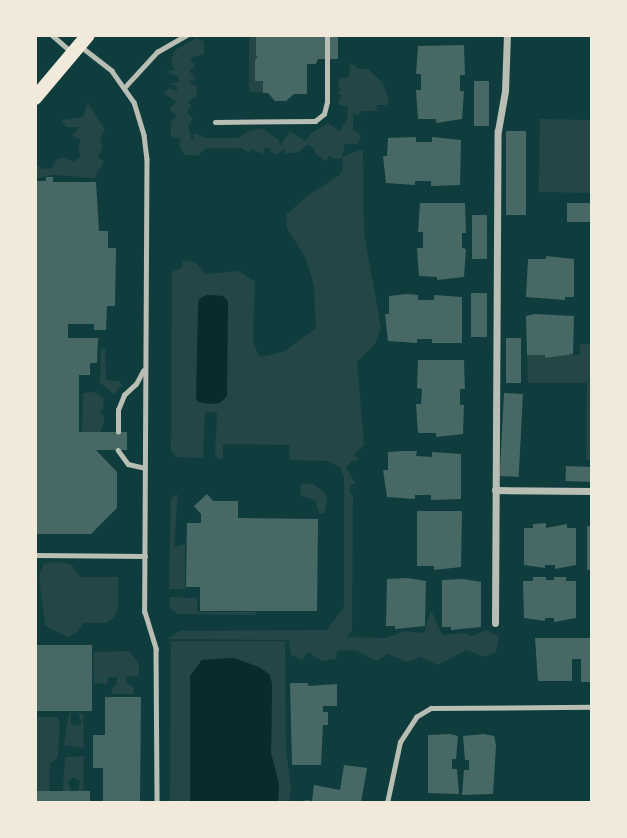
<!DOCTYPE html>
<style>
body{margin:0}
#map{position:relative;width:627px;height:838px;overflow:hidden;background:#0f3d3e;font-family:Literata,serif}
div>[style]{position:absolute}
.green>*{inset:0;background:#244646;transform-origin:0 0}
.water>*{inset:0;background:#0a2a2b}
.building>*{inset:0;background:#486865;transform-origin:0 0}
.service>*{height:4.5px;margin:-2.25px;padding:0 2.25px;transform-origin:2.25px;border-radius:2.25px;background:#b8beb3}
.minor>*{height:7px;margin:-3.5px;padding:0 3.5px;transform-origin:3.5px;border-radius:3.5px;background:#b8beb3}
.primary>*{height:14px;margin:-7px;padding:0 7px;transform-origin:7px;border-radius:7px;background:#f1e9da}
span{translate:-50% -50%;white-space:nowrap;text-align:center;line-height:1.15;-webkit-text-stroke:7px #f1e9da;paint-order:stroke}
.frame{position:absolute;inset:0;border:37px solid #f1e9da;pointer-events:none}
</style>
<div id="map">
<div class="green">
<i style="clip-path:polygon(249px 36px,256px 36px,256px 55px,258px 56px,255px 61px,255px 80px,263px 81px,263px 92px,249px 92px)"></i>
<i style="clip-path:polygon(evenodd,197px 38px,204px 42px,204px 54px,190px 58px,195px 67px,189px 71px,196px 79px,189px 82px,197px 87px,196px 97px,188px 102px,191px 106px,187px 112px,193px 119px,188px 126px,192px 141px,195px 133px,205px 138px,238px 138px,248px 131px,262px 128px,279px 140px,280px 146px,290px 131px,305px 141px,313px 132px,328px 123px,340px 131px,347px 120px,348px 107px,338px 104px,341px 96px,337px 92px,342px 90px,338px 87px,340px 78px,349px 77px,350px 63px,359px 69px,368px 69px,381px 81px,389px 98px,387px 105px,376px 105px,378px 111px,361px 111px,358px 116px,353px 112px,353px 129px,361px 136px,358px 144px,345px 144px,342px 157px,363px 149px,364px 233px,381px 328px,375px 344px,357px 362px,364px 445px,354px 454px,359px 460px,351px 462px,346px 468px,356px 484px,352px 484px,349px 491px,353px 496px,352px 632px,346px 637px,384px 638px,406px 631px,424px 633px,431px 610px,442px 635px,464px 633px,471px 636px,487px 630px,499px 637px,496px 652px,486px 657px,466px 650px,438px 665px,420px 657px,407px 662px,388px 654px,376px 661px,356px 650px,337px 651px,336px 659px,322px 661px,308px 652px,302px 660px,291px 655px,289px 640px,168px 639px,180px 631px,327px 630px,344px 607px,344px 476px,340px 467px,327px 461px,290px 460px,289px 445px,223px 444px,223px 459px,215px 458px,217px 412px,205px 413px,203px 458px,176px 457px,171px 450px,172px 272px,183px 267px,182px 261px,188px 261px,197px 264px,206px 274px,239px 271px,255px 282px,253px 340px,259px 357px,283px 352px,316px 328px,314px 286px,306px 259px,287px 228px,286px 215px,306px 197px,340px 175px,343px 168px,342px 158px,334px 159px,330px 155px,326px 161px,315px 154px,315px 148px,307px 145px,299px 152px,286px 154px,284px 149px,277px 155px,271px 152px,271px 148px,265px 147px,263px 154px,251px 149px,249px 153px,241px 148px,206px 148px,198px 156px,185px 155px,179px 146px,181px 139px,171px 136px,171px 122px,177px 115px,169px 109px,176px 102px,164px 93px,169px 88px,177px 91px,177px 87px,170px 84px,179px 82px,179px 77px,167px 72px,174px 70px,171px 60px,175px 50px,197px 38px,207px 295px,223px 296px,198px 402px,198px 308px,199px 299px,207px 295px)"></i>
<i style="clip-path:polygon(88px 103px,105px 130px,100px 139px,103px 147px,98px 157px,104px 162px,94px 178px,52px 175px,35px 179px,35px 164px,44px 169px,52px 168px,56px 160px,64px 157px,73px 162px,81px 156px,78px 149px,81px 140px,72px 135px,80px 127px,66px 127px,62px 120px,83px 117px)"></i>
<i style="left:540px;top:119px;width:52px;height:73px;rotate:1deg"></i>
<i style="clip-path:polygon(580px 344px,592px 344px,592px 460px,586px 460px,587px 383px,528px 383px,527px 355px,580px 355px)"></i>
<i style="clip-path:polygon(101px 348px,105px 348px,106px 380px,119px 381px,122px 385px,114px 394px,100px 383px)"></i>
<i style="clip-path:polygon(94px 392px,104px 398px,103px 410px,99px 412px,104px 416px,104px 422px,100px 432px,82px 432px,83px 393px)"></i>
<i style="clip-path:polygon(301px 483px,313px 484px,325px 493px,327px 502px,324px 513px,319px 513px,315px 500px,300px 496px)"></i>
<i style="clip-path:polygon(178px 494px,174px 547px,185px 544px,185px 589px,169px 589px,171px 498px)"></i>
<i style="clip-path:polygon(57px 562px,71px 564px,80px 577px,118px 577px,118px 607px,114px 617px,106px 623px,83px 623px,77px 632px,68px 637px,45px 626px,39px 576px,44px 564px)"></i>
<i style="clip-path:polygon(169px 597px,197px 598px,197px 612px,255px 612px,256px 615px,178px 614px,170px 608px)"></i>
<i style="clip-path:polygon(171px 641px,285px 641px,286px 751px,291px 786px,289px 803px,278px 803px,279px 785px,271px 753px,272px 684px,269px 675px,259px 667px,190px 675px,190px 803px,170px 803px)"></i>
<i style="clip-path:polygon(128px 651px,139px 663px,139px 676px,126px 676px,127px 683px,134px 688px,133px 694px,113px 694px,111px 689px,117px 684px,117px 677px,108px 677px,107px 684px,94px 683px,93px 652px)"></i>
<i style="clip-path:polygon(69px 713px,74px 713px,71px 714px,71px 724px,77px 726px,82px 724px,78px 713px,83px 713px,84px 748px,64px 745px)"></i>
<i style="clip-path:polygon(35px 717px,58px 717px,60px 722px,58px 757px,50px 763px,49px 791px,35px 791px)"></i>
<i style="clip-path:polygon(84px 756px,83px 791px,78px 791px,80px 782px,73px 777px,68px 782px,71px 791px,63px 791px,65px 757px)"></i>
</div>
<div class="water">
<i style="clip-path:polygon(207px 295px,223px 296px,228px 301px,227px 396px,220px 403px,209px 404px,198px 402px,196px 398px,198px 308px,199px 299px)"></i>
<i style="clip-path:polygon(234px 658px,259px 667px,269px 674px,272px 683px,271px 753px,279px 785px,278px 803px,190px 803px,190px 676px,202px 660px)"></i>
</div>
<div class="building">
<i style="clip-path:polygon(256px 35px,338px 37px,338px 59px,318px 59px,316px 64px,307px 64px,307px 94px,294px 94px,286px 101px,275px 101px,268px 93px,263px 93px,263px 81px,255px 81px,255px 60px,258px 56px,256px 56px)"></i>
<i style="clip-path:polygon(464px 45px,465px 75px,460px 75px,460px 91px,464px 91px,462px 119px,436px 123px,436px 119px,418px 119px,416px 90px,421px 90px,421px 74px,416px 74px,418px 46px)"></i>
<i style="left:474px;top:81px;width:15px;height:45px"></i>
<i style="left:506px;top:131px;width:20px;height:84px"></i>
<i style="clip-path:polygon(416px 137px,416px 142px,432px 142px,432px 137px,461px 140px,460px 185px,431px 186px,431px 181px,415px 181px,415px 185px,386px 183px,383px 156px,387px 156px,388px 138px)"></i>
<i style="clip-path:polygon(46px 177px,53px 177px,53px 182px,96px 182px,99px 231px,108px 231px,108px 248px,116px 248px,115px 306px,107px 306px,106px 330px,94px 330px,94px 324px,68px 324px,68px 338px,98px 338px,97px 363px,90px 363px,90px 375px,79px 375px,79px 432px,127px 432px,127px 450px,96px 450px,117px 472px,117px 508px,91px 534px,35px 534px,35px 181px,46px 181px)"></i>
<i style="clip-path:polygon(420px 203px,465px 203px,466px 233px,462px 233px,462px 248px,466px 249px,464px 277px,437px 280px,437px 277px,419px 276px,417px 248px,423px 248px,423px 232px,418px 232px)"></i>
<i style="left:567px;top:203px;width:25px;height:19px"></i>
<i style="left:472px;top:215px;width:15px;height:44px"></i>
<i style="clip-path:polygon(546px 256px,574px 259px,574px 297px,565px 297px,565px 300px,526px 297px,528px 259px,546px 259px)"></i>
<i style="left:471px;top:293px;width:16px;height:44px"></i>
<i style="clip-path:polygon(406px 294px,418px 295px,418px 300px,434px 300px,434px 295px,462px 297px,462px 343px,432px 343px,432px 339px,417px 339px,417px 343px,388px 341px,385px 314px,389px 314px,389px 296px)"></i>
<i style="clip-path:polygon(535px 314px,574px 316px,573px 354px,545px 358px,545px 355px,527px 355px,526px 316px)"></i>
<i style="left:506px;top:338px;width:15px;height:45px"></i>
<i style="clip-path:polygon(418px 360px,464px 360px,465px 389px,460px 389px,460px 405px,464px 405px,463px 434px,436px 437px,436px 433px,418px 433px,416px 404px,421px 404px,422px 389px,417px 388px)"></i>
<i style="left:504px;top:393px;width:19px;height:83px;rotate:3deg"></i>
<i style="clip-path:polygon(402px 451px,417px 451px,416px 456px,432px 457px,432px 452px,461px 454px,461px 499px,431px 500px,431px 495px,415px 495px,415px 499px,387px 497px,383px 470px,388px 470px,388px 452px)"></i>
<i style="left:566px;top:466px;width:26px;height:15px;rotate:2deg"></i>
<i style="clip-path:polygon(207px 494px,213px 501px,238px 501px,238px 518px,318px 519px,317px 611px,200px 611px,200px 587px,186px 587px,187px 523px,201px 523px,201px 514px,194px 506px)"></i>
<i style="clip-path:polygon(417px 511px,462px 511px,461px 567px,434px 570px,434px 566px,417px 566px)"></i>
<i style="clip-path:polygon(546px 523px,546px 528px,567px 524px,567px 528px,576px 528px,576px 565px,555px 569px,555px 565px,545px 565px,545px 568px,524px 565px,524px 528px,533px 528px,533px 524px)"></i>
<i style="left:587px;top:526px;width:5px;height:44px"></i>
<i style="clip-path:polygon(533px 577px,546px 577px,546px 580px,554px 580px,554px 577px,566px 577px,566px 581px,576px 581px,576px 618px,554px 622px,554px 618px,545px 618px,545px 621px,524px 618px,523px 581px,533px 581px)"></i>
<i style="clip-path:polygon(407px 578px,426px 581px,425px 626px,395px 629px,395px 626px,386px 626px,387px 579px)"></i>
<i style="clip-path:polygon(463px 579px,481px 582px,481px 627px,451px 630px,451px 627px,442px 627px,442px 580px)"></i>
<i style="clip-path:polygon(535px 638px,592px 638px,592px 682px,581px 682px,581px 659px,572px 659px,572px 681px,538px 681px)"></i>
<i style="left:35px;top:645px;width:57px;height:66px"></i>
<i style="clip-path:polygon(290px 683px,308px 683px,308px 686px,337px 684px,337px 706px,323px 706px,323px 712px,328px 712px,328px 725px,323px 725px,321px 765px,292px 765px)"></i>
<i style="clip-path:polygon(105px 697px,141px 697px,140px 803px,103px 803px,103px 768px,93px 768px,93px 735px,105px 735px)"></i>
<i style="clip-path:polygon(450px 734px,458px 736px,456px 759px,452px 759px,452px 769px,457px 769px,459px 794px,428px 793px,428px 735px)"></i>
<i style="clip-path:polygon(484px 734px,494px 736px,496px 745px,493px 794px,462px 795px,464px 770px,469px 770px,469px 760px,465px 760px,463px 736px)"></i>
<i style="clip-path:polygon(344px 765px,367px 768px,361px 803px,305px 803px,305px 800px,312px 801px,314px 785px,340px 790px)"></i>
<i style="left:35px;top:791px;width:55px;height:12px"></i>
</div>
<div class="service">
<i style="left:52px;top:35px;width:23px;rotate:41deg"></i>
<i style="left:83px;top:48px;width:37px;rotate:38deg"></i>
<i style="left:112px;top:71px;width:38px;rotate:55deg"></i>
<i style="left:134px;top:102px;width:34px;rotate:73deg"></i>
<i style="left:144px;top:135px;width:24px;rotate:83deg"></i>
<i style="left:147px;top:159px;width:453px;rotate:90.3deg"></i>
<i style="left:145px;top:612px;width:39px;rotate:73deg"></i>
<i style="left:156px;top:649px;width:154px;rotate:89.6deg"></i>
<i style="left:124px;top:88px;width:49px;rotate:-47.5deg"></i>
<i style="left:157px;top:52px;width:34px;rotate:-30deg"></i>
<i style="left:215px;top:122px;width:100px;rotate:-0.6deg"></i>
<i style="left:315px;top:121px;width:11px;rotate:-38deg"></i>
<i style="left:324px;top:114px;width:12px;rotate:-76deg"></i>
<i style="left:327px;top:102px;width:67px;rotate:-90deg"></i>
<i style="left:118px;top:432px;width:22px;rotate:-90deg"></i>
<i style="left:118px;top:410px;width:16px;rotate:-68deg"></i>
<i style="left:124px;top:395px;width:16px;rotate:-43deg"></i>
<i style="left:136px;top:384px;width:15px;rotate:-62deg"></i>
<i style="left:118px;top:450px;width:17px;rotate:54deg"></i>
<i style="left:128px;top:464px;width:17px;rotate:13deg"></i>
<i style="left:35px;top:555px;width:110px;rotate:0.5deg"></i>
<i style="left:387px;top:803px;width:62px;rotate:-78deg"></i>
<i style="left:400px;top:742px;width:30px;rotate:-57deg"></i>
<i style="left:416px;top:717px;width:17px;rotate:-31deg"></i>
<i style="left:431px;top:708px;width:161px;rotate:-0.4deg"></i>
</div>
<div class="minor">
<i style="left:495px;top:490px;width:97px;rotate:0.6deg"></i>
<i style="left:495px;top:623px;width:492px;rotate:-89.7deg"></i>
<i style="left:498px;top:131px;width:41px;rotate:-80.1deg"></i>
<i style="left:505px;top:91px;width:56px;rotate:-88deg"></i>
</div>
<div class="primary">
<i style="left:35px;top:98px;width:82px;rotate:-49.9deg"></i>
</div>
<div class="frame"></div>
</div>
